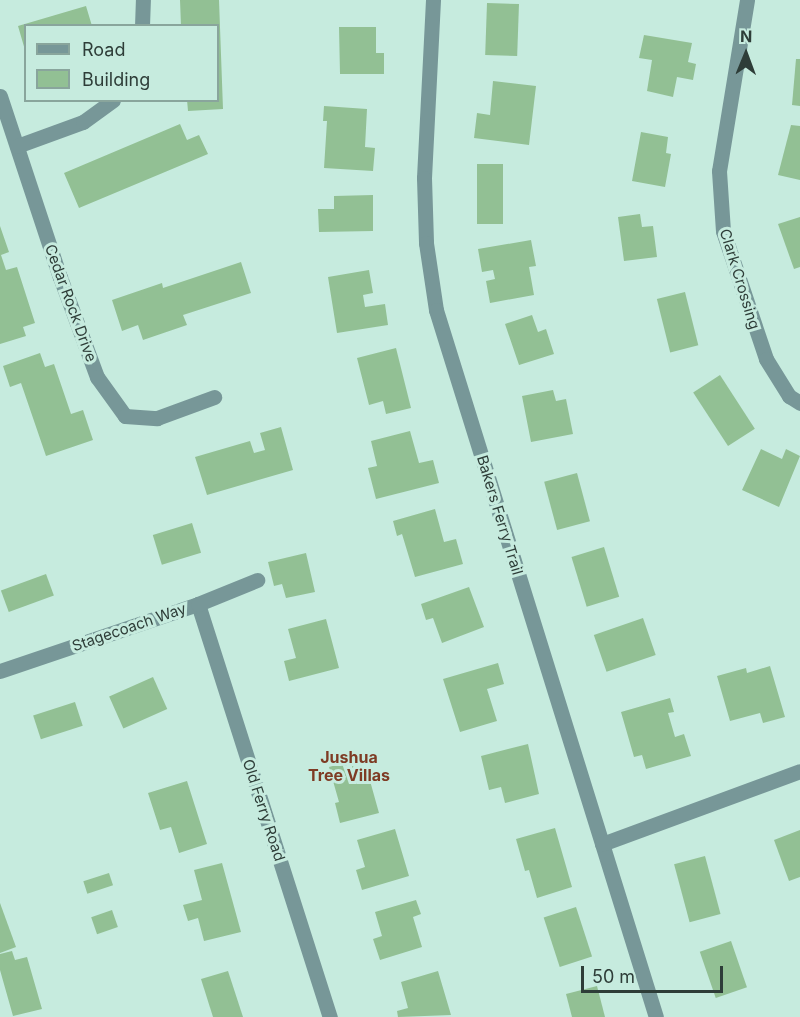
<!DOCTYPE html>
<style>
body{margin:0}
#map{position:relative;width:800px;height:1017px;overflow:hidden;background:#c6ebde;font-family:Inter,sans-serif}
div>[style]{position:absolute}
.building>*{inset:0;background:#92c094;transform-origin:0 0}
.minor>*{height:15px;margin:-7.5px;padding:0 7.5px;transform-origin:7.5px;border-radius:7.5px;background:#779798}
span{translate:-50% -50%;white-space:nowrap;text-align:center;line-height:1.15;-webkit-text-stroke:6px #c6ebde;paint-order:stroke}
.street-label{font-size:15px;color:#2e3d38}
.neighbourhood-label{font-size:16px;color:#7e3b24;font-weight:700}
.legend{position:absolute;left:24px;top:24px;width:195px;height:78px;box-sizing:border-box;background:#c6ebde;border:2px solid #89a59c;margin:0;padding:8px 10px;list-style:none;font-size:18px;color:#2e3d38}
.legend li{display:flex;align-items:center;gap:12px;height:30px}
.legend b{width:30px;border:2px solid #89a59c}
.north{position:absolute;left:716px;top:24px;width:60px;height:60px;-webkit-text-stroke:4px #c6ebde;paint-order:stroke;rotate:1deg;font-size:16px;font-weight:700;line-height:24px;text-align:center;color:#2e3d38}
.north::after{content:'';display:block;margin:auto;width:21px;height:27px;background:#2e3d38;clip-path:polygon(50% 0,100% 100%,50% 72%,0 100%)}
.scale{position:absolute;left:581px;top:966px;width:142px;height:27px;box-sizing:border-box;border:3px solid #2e3d38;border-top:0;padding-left:8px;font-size:18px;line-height:21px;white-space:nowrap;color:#2e3d38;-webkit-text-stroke:4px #c6ebde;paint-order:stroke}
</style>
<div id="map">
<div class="building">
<i style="clip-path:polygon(180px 0,219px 0,223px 109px,188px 111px,187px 100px,218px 100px,218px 26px,181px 26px)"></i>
<i style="left:487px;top:3px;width:32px;height:52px;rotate:2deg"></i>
<i style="clip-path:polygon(86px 6px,92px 26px,26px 26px,25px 50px,18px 26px)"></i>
<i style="clip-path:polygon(339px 27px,376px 27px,376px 53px,384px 53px,384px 74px,340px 74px)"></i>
<i style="clip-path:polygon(644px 35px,692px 43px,688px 62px,696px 64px,693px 80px,677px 77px,673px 97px,647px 91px,652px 60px,639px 58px)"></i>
<i style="clip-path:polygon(796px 59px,800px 59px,800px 106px,792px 105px)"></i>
<i style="clip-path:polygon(493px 81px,536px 86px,529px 145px,474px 138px,477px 113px,490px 115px)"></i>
<i style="clip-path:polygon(324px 106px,367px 109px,365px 147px,375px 148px,373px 171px,324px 168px,327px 121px,323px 121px)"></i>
<i style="clip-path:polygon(180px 124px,187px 140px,199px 135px,208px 154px,79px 208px,64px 173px)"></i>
<i style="clip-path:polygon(791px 125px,800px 126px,800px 180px,778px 175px)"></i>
<i style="clip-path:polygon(641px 132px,668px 137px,666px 153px,671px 154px,665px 187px,632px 181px)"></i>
<i style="left:477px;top:164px;width:26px;height:60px"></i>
<i style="clip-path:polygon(373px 195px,373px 231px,319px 232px,318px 209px,334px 209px,334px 196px)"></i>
<i style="clip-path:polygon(640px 214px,642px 227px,653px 226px,657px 257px,624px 261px,618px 217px)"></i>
<i style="clip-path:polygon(800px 217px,800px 267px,794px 269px,778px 224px)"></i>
<i style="clip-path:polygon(0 226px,9px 252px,1px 255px,6px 270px,17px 267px,35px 323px,23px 327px,26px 336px,0 344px)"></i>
<i style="clip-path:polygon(531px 240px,536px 266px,529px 267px,534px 295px,490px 303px,486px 281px,495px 279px,493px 270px,482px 272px,478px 249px)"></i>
<i style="clip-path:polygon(241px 262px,251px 293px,183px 315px,187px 325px,143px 340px,138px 325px,122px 331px,112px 300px,162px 283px,163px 288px)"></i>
<i style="clip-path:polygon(369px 270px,373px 293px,363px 295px,365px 307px,385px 304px,388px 325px,337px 333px,328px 277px)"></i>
<i style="left:685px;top:292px;width:55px;height:29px;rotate:76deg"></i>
<i style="clip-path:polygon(532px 315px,538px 332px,546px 329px,554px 354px,519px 365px,505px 324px)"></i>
<i style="clip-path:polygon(396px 348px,411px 408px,386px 414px,383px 401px,369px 405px,357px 358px)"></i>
<i style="clip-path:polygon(40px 353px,45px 367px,54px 364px,71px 414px,83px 410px,93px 440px,46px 456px,21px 383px,10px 387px,3px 366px)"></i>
<i style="left:720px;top:375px;width:64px;height:32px;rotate:57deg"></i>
<i style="clip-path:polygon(553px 390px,556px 401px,566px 399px,573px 434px,531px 442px,522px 396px)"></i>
<i style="clip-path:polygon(281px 427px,293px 470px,207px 495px,195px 457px,250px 441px,254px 453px,265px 450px,260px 433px)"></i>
<i style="clip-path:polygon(410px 431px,419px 463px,433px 460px,439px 483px,376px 499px,368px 468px,377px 466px,371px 441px)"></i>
<i style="clip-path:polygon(761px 449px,782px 459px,786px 449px,800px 456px,779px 507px,742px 490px)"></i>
<i style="left:577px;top:473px;width:50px;height:34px;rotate:75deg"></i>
<i style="clip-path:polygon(435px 509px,444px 542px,456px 539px,463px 564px,415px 577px,402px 534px,397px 536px,393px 521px)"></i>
<i style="left:192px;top:523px;width:31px;height:41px;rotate:73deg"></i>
<i style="left:604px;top:547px;width:52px;height:34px;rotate:73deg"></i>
<i style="clip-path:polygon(306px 553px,315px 592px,286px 598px,282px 584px,274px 586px,268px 562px)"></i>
<i style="left:46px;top:574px;width:23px;height:48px;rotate:70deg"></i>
<i style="clip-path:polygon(469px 587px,484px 627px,442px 643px,433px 618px,426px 620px,421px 604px)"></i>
<i style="left:643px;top:618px;width:39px;height:52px;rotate:71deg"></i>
<i style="clip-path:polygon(326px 619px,339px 668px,289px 681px,284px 661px,296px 658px,288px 629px)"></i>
<i style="clip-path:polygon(498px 663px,504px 684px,487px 689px,497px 721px,460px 732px,443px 679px)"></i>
<i style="clip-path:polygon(770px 666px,785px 717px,763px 723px,760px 713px,730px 721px,717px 676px,746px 668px,747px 673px)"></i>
<i style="left:153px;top:677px;width:35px;height:48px;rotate:66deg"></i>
<i style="clip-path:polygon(670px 698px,674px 712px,668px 713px,675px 737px,684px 734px,691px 756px,646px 769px,642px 755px,634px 757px,621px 712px)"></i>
<i style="left:75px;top:702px;width:25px;height:44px;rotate:72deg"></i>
<i style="clip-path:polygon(528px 744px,539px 794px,505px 803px,501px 787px,489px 790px,481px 756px)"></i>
<i style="clip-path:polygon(369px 756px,373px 769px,367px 770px,379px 813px,340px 823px,335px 803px,339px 802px,329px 767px)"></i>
<i style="clip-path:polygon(187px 781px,207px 844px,179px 853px,171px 827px,160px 830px,148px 793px)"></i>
<i style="clip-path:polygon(555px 828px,572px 887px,537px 898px,529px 870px,525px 871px,516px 839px)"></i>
<i style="clip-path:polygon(395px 829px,409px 876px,362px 890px,356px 870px,365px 867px,357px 840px)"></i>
<i style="clip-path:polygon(800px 830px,800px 877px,789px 881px,774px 840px)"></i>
<i style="left:705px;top:856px;width:60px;height:32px;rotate:75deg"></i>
<i style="clip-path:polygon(222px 863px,241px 932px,204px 941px,198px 918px,188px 921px,183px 905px,202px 900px,194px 870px)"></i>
<i style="left:109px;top:873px;width:13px;height:27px;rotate:72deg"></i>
<i style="clip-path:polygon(416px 900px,421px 914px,413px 917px,422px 947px,380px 960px,373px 939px,382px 936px,375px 912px)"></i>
<i style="clip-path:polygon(0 903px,16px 947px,0 953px)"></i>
<i style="left:576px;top:907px;width:52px;height:34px;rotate:72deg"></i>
<i style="left:112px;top:910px;width:18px;height:22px;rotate:71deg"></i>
<i style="left:731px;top:941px;width:49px;height:33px;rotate:71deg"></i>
<i style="clip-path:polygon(12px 951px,15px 960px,27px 957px,42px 1009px,13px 1016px,0 970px,0 954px)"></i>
<i style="clip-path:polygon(228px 971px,243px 1017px,213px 1017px,201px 979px)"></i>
<i style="clip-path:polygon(438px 971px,451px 1015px,398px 1017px,397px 1011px,408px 1008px,401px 982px)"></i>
<i style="clip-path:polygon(597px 986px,605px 1017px,572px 1017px,566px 994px)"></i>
</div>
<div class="minor">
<i style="left:433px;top:0;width:178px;rotate:92.9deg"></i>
<i style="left:424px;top:178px;width:65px;rotate:88.2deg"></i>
<i style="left:426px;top:243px;width:68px;rotate:81.5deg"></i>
<i style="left:436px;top:310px;width:740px;rotate:72.72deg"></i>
<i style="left:747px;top:0;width:173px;rotate:99.3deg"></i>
<i style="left:719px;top:171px;width:60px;rotate:86.2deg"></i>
<i style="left:723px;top:231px;width:135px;rotate:71.4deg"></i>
<i style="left:766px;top:359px;width:44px;rotate:58.1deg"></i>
<i style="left:789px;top:396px;width:13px;rotate:32deg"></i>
<i style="left:142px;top:26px;width:26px;rotate:-88deg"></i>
<i style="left:0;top:96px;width:191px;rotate:71.7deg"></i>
<i style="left:60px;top:277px;width:107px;rotate:69.7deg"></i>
<i style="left:97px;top:377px;width:48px;rotate:54.3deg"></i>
<i style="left:125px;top:416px;width:32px;rotate:4deg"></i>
<i style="left:157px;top:418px;width:61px;rotate:-20.2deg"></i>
<i style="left:17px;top:146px;width:70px;rotate:-20deg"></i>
<i style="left:83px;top:122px;width:37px;rotate:-36deg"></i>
<i style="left:198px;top:604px;width:434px;rotate:72.3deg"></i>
<i style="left:0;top:671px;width:209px;rotate:-18.7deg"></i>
<i style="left:198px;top:604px;width:64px;rotate:-22.1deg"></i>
<i style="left:602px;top:844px;width:211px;rotate:-20.2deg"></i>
</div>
<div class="street-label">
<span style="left:740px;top:279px;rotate:73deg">Clark Crossing</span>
<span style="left:71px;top:303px;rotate:70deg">Cedar Rock Drive</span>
<span style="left:500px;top:515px;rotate:73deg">Bakers Ferry Trail</span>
<span style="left:129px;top:627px;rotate:-19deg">Stagecoach Way</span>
<span style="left:264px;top:810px;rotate:72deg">Old Ferry Road</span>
</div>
<div class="neighbourhood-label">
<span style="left:349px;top:766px">Jushua<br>Tree Villas</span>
</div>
<ul class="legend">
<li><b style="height:8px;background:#779798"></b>Road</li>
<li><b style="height:16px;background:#92c094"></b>Building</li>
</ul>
<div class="north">N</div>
<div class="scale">50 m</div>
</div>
